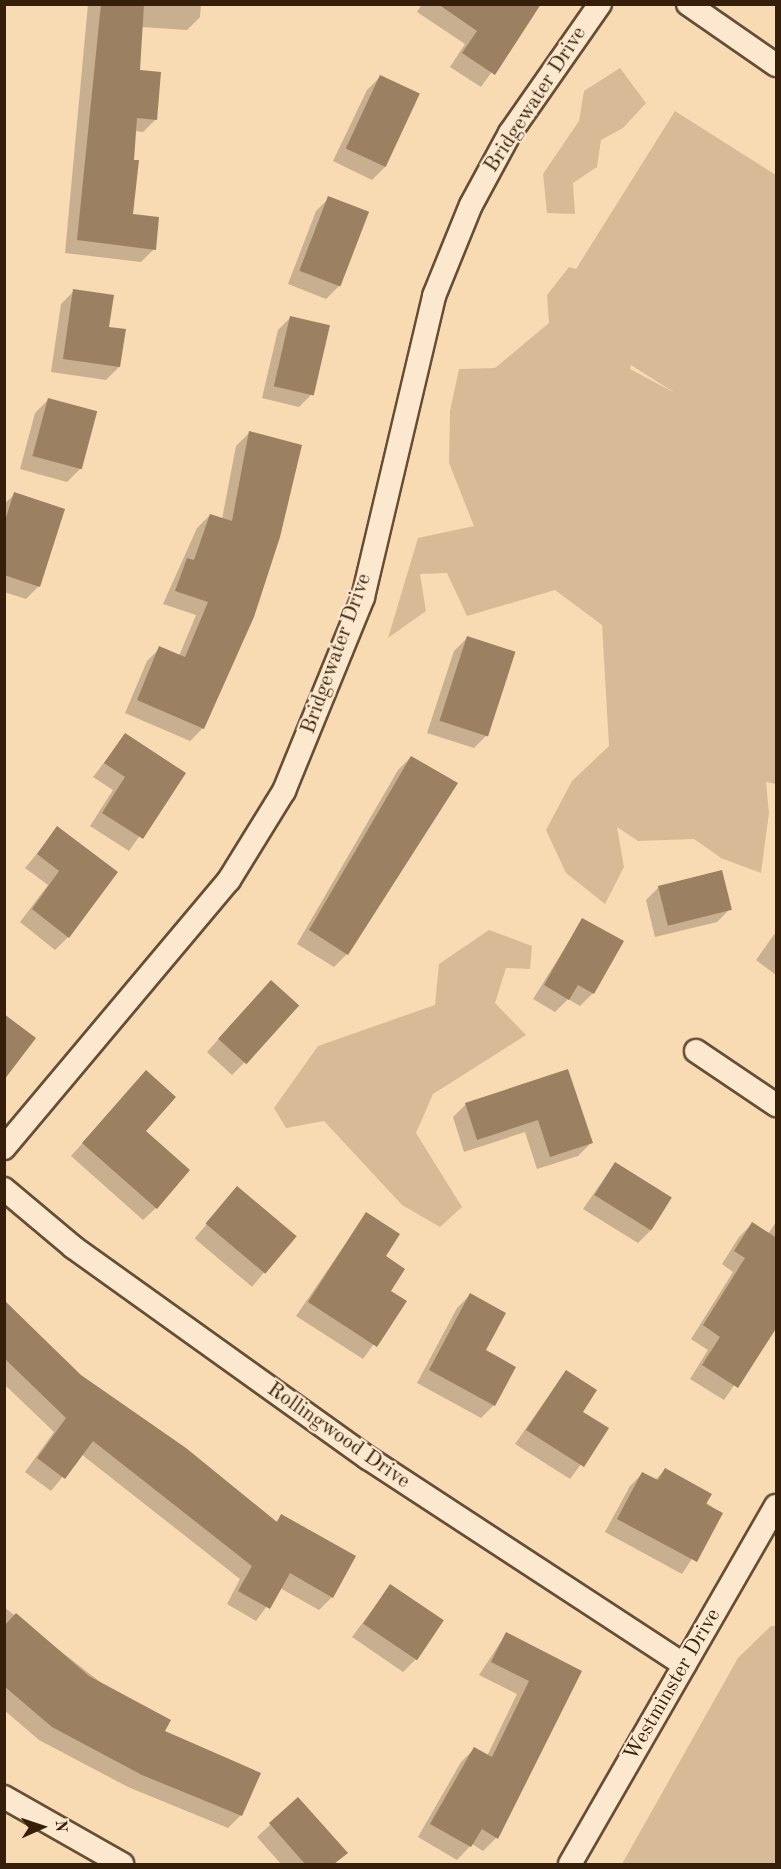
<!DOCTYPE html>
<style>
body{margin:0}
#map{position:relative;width:781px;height:1869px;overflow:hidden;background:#f9dbb3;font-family:"Old Standard TT",serif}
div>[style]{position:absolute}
.green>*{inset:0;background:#d8bb96}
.shadow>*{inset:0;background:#0003;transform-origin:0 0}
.building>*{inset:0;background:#9b8162;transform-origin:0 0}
.roads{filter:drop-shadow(2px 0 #664e35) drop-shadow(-2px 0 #664e35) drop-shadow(0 2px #664e35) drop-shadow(0 -2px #664e35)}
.minor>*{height:22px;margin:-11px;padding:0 11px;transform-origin:11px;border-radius:11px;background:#fbe8ce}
span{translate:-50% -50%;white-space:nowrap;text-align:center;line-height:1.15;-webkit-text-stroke:4.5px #fbe8ce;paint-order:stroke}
.street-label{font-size:21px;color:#351f0b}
.frame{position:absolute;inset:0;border:6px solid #351f0b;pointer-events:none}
.north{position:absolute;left:12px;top:1797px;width:60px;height:60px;-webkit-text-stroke:4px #fbe8ce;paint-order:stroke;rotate:87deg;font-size:16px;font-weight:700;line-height:24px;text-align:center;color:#351f0b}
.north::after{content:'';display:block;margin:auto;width:21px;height:27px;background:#351f0b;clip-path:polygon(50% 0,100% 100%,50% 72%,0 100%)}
</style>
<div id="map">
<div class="green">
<i style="clip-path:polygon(620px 68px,646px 103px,623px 128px,601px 140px,597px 167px,573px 183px,575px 214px,547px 213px,543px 174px,579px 121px,584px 91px)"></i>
<i style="clip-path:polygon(evenodd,675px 111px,776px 175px,776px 784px,766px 782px,769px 813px,761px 873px,721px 858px,694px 839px,638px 841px,617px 827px,624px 867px,605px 904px,566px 873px,546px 830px,572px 781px,609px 746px,602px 625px,555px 590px,467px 616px,447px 573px,420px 574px,426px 611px,388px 638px,418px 538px,474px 526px,449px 463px,450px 411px,459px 369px,495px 368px,549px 323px,547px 295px,569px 267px,576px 269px,675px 111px,631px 365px,675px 393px,630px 369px,631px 365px)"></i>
<i style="clip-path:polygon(489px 930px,532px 946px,530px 969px,506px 968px,495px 1003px,526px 1035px,433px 1094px,416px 1133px,462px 1207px,440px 1227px,402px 1205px,324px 1121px,286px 1128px,274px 1108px,318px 1046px,435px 1005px,439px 964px)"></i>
<i style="clip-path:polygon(771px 1626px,776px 1626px,776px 1864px,622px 1864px,738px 1658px)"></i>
</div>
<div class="shadow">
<i style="clip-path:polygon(88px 4px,201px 4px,200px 17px,187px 30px,141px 27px,138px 71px,156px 119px,143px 132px,135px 131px,131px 215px,154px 249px,141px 262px,65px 253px)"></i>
<i style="clip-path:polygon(422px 4px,540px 4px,481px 87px,450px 67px,465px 44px,417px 12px)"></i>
<i style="clip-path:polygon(380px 77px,385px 167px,372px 180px,333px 161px,367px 90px)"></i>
<i style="clip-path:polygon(329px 198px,339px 286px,326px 299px,288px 284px,316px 211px)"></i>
<i style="clip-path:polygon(74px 291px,119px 367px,106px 380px,51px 372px,61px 304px)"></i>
<i style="clip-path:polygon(291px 317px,312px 394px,299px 407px,262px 398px,278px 330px)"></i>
<i style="clip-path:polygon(48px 400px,95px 412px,80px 469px,67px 482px,20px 469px,35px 413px)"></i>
<i style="clip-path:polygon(249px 433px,203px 728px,190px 741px,125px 713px,147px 661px,160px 648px,179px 656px,196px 615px,163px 604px,197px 528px,210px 515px,222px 519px,236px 446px)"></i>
<i style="clip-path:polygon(15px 494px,39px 586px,26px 599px,4px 592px,4px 504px)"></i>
<i style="clip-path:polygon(467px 638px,487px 735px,474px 748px,427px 733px,454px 651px)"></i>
<i style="clip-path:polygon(125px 735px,184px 773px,129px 851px,90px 826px,113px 790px,93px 777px)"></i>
<i style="clip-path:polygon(411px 757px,347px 954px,334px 967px,297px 944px,398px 770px)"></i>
<i style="clip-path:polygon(58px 828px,68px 937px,55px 950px,20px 922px,48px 885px,25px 868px)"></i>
<i style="clip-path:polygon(659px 887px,730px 909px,717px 922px,655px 937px,646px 900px)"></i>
<i style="clip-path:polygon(583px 919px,593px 993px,580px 1006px,568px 999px,555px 1012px,533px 999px)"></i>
<i style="clip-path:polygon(776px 932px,776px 975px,756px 960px)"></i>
<i style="clip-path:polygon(258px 995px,245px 1062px,232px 1075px,207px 1052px)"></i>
<i style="clip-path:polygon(567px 1071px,591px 1143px,578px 1156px,537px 1169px,525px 1132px,464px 1152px,453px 1117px,466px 1104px)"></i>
<i style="clip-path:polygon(146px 1072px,144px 1131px,156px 1208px,143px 1220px,71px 1156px)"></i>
<i style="clip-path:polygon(615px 1163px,651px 1230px,638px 1243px,583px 1209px)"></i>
<i style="left:237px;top:1188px;width:75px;height:66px;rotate:40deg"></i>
<i style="clip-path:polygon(366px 1214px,384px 1257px,389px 1292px,404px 1302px,363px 1359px,296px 1316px)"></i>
<i style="clip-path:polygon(776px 1222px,776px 1325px,724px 1400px,690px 1379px,708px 1350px,691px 1339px,733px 1272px,722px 1264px,739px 1237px,752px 1224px,768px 1234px)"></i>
<i style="clip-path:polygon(470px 1295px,494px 1405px,481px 1418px,417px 1383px,457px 1308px)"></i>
<i style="clip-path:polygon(4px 1320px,275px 1523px,282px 1516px,332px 1597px,319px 1610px,280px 1588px,256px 1621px,227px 1604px,240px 1579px,81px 1454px,51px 1491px,25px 1472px,54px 1432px,4px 1384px)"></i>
<i style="clip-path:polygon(566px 1371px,580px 1412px,607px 1429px,570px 1479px,515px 1444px)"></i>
<i style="clip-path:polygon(665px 1470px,721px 1514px,682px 1574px,605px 1532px,630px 1486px,643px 1473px,655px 1480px)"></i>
<i style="clip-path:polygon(390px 1586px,416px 1659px,403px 1672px,352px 1637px)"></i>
<i style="clip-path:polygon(4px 1607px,163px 1731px,241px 1815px,228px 1828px,128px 1787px,39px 1740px,4px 1710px)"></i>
<i style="clip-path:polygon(506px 1634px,580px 1672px,496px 1838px,483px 1851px,472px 1844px,457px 1860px,418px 1837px,461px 1762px,474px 1749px,487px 1756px,517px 1694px,479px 1675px)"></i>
<i style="clip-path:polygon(298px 1799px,346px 1853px,334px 1864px,281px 1864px,257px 1837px)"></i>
</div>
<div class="building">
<i style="clip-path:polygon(101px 4px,144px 4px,140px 70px,161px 72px,157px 120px,137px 118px,134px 160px,139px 160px,133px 214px,159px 217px,156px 250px,77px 240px)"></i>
<i style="clip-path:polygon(438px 4px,541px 4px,495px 75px,462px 53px,477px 31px)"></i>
<i style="left:380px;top:75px;width:44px;height:81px;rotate:25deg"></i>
<i style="left:328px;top:196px;width:44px;height:80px;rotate:21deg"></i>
<i style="clip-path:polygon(73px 289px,114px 295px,109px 327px,126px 329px,120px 367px,63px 359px)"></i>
<i style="left:290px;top:316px;width:41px;height:72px;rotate:13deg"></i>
<i style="left:48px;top:398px;width:51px;height:60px;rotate:15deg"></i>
<i style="clip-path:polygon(249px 431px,302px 445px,280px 537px,254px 617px,204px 729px,137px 700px,159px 646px,185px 657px,208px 602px,175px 591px,187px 558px,194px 560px,210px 514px,232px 521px)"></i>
<i style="clip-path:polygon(14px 492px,65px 509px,40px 587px,4px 575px,4px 524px)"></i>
<i style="left:467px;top:636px;width:51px;height:89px;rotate:18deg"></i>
<i style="clip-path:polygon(125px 733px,186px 773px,143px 839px,102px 813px,125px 777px,104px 763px)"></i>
<i style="clip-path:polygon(411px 756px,458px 783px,348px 955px,309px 930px)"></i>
<i style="clip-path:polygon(57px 826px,118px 872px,69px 938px,32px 909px,59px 871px,37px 854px)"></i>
<i style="left:722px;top:870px;width:41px;height:66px;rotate:76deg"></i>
<i style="clip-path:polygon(582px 918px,624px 941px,594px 994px,578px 985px,569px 1000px,544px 985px)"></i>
<i style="left:271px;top:980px;width:38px;height:79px;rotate:42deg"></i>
<i style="clip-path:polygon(4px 1014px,36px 1038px,4px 1080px)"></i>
<i style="clip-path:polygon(568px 1069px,593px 1143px,550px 1157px,538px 1120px,477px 1140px,465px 1103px)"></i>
<i style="clip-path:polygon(146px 1070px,176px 1097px,146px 1131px,190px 1170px,157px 1209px,82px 1143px)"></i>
<i style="left:615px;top:1162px;width:67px;height:39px;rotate:32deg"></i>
<i style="left:237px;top:1186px;width:78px;height:49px;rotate:40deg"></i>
<i style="clip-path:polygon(366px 1212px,400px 1234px,386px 1256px,405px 1269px,391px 1291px,407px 1301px,377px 1347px,308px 1302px)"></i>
<i style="clip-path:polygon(752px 1222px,777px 1238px,777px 1327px,738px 1388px,702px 1365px,720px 1337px,703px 1325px,745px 1258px,734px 1251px)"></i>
<i style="clip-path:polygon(470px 1293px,506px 1313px,486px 1350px,516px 1367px,495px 1406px,429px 1370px)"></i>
<i style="clip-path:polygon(4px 1300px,81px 1375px,186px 1448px,277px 1522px,281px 1514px,356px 1556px,333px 1598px,290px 1573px,270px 1609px,238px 1591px,252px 1566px,93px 1441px,65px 1479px,37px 1458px,66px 1418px,4px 1358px)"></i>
<i style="clip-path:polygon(566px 1370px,597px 1390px,583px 1412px,609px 1428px,584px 1467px,526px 1430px)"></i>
<i style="clip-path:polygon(665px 1468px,712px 1494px,706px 1504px,723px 1513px,697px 1562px,617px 1519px,642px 1472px,658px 1480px)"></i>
<i style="left:390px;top:1584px;width:65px;height:48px;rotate:34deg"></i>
<i style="clip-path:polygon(16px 1613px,89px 1676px,171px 1720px,165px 1731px,261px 1773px,242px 1816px,142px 1775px,52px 1727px,4px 1686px,4px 1626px)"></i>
<i style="clip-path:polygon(506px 1632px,582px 1671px,498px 1839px,482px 1829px,471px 1847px,430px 1824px,474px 1747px,492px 1757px,529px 1681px,491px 1662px)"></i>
<i style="clip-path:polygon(298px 1797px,348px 1853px,334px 1864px,305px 1864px,269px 1823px)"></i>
</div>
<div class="roads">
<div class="minor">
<i style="left:688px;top:4px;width:107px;rotate:34.7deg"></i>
<i style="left:696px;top:1051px;width:97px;rotate:34deg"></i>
<i style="left:4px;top:1148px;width:350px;rotate:-50deg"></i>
<i style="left:229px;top:880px;width:105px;rotate:-58.3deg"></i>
<i style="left:284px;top:791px;width:209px;rotate:-67.8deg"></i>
<i style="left:363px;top:597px;width:309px;rotate:-76.7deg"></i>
<i style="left:434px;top:296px;width:98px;rotate:-67.9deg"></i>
<i style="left:471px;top:205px;width:82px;rotate:-61.6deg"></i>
<i style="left:510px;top:133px;width:157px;rotate:-55.1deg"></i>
<i style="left:4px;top:1189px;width:90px;rotate:40deg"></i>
<i style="left:73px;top:1247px;width:363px;rotate:35.6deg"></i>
<i style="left:368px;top:1458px;width:378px;rotate:33.2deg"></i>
<i style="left:4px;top:1797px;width:136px;rotate:29.6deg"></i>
<i style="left:570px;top:1864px;width:413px;rotate:-60.1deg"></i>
</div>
</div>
<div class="street-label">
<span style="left:536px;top:100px;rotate:-57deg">Bridgewater Drive</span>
<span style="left:337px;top:654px;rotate:-70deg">Bridgewater Drive</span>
<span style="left:338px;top:1436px;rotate:35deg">Rollingwood Drive</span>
<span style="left:673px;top:1685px;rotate:-60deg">Westminster Drive</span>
</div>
<div class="frame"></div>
<div class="north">N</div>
</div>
